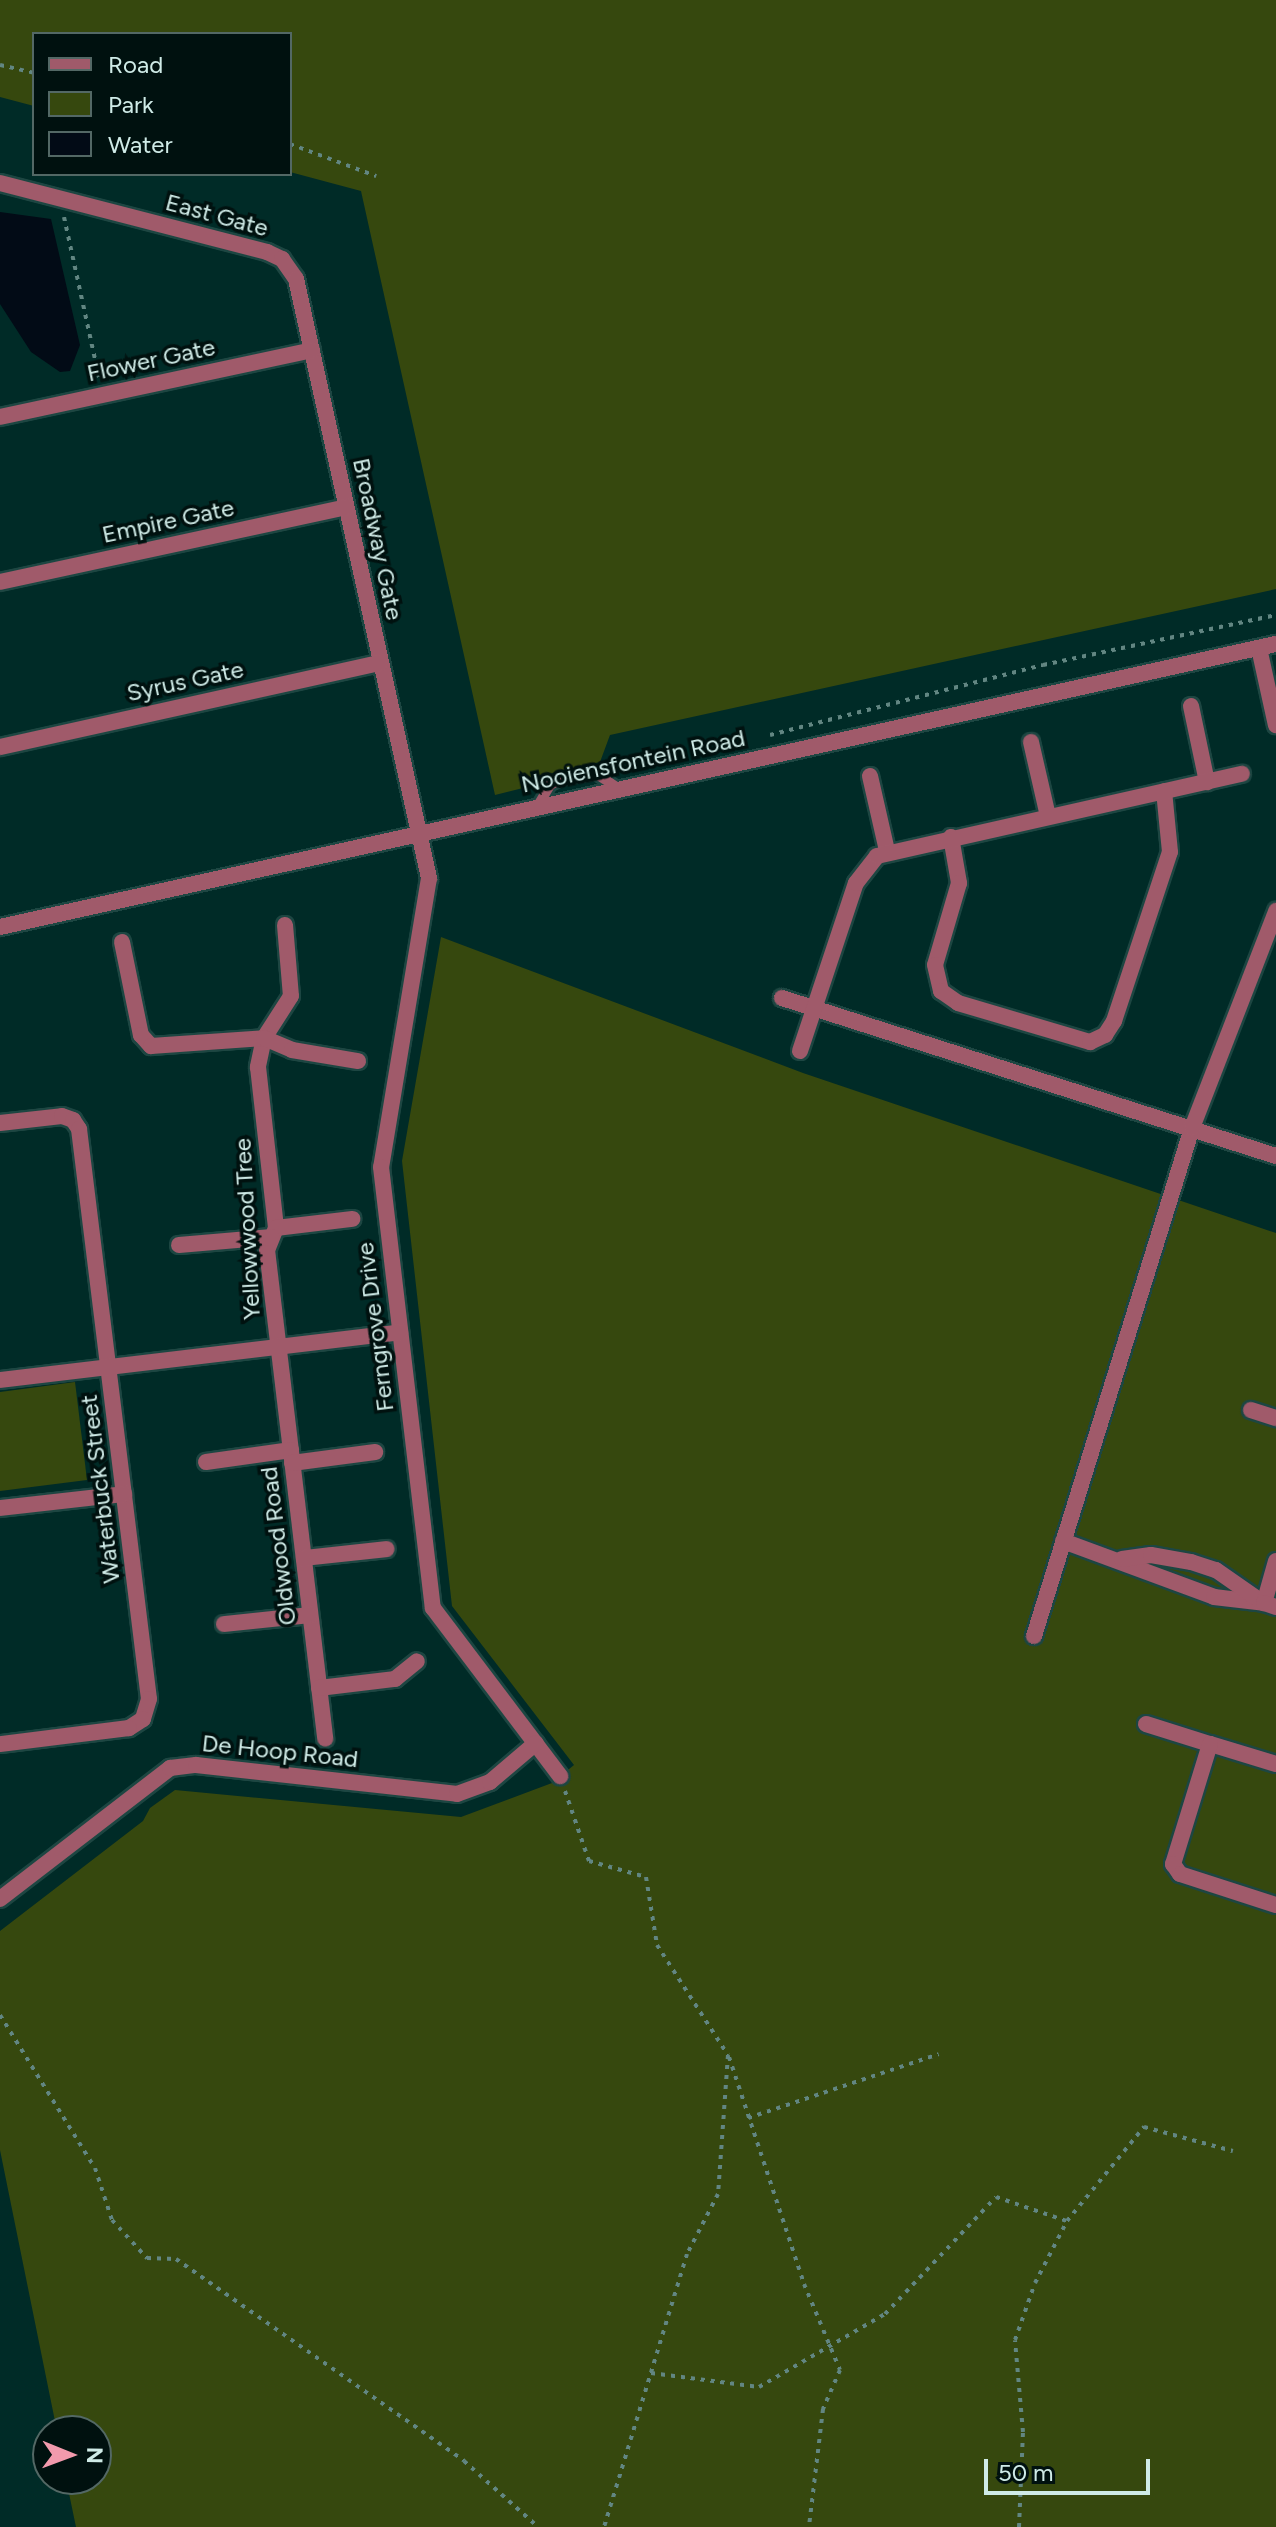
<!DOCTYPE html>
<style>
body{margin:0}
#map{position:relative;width:1276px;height:2527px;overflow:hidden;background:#002b27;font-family:Figtree,sans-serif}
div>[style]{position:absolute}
.green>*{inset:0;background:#36480e}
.water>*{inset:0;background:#020b16}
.path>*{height:4px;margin-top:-2px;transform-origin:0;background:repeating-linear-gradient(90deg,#628682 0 4px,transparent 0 10px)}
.roads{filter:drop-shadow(2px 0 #1d4642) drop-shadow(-2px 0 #1d4642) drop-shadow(0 2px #1d4642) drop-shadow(0 -2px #1d4642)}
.service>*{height:10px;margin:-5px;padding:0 5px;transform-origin:5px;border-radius:5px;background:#a05a6a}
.minor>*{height:16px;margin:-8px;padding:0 8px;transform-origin:8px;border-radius:8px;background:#a05a6a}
.tertiary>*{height:16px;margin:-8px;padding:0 8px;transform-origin:8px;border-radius:8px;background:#a05a6a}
span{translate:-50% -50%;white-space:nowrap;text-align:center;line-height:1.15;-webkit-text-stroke:7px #00110f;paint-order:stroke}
.street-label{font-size:24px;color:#cfebe7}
.legend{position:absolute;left:32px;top:32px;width:260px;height:144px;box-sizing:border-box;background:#00110f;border:2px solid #536865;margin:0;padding:10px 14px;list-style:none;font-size:24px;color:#cfebe7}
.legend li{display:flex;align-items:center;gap:16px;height:40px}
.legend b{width:40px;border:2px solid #536865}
.north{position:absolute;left:32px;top:2415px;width:80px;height:80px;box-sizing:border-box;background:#00110f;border:2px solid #536865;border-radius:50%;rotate:91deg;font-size:22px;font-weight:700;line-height:32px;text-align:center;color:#cfebe7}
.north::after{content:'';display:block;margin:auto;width:28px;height:36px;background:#f29aad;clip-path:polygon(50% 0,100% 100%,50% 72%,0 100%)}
.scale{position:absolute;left:984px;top:2459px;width:166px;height:36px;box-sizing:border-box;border:4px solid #cfebe7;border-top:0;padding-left:10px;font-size:24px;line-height:28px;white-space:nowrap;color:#cfebe7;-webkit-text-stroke:6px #00110f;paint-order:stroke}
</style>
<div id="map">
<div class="green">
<i style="clip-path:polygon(0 0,1276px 0,1276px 589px,610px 735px,600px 762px,545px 775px,531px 786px,495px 795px,361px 191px,290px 172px,290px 34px,34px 34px,34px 106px,0 97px)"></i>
<i style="clip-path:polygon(441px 937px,803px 1073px,1276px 1233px,1276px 2527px,76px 2527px,66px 2479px,96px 2479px,96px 2431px,57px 2431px,0 2150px,0 1931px,143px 1821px,150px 1808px,175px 1790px,461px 1817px,552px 1783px,574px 1765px,452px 1606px,402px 1161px)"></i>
<i style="clip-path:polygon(75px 1382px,87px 1480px,0 1491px,0 1392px)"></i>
</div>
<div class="water">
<i style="clip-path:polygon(0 212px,51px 219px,80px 345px,70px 371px,60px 372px,31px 352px,0 304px)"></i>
</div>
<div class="path">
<i style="left:0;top:65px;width:35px;rotate:13deg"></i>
<i style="left:290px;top:144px;width:92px;rotate:20.4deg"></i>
<i style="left:64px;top:217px;width:164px;rotate:77.7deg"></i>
<i style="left:770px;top:735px;width:282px;rotate:-14.4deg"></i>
<i style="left:1043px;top:665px;width:238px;rotate:-12.1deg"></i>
<i style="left:565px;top:1791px;width:74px;rotate:71.1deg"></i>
<i style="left:589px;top:1861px;width:59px;rotate:15.7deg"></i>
<i style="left:646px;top:1877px;width:69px;rotate:80.8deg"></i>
<i style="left:657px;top:1945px;width:131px;rotate:57.2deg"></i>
<i style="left:728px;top:2055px;width:139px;rotate:94.1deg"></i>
<i style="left:718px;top:2194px;width:68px;rotate:117.3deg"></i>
<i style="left:687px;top:2254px;width:285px;rotate:106.9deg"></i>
<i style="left:0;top:2015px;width:180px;rotate:58.2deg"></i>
<i style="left:95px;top:2168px;width:55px;rotate:71.9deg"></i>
<i style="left:112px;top:2220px;width:52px;rotate:47.4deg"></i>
<i style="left:147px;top:2258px;width:29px;rotate:2deg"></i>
<i style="left:176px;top:2259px;width:352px;rotate:35deg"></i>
<i style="left:464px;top:2461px;width:99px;rotate:41.7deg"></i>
<i style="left:729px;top:2057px;width:239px;rotate:71.7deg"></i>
<i style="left:804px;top:2284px;width:93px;rotate:67.3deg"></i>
<i style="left:840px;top:2370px;width:43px;rotate:113.6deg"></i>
<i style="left:823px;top:2409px;width:119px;rotate:96.8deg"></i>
<i style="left:748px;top:2118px;width:201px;rotate:-18.5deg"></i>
<i style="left:651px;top:2373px;width:109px;rotate:7.4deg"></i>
<i style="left:759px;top:2387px;width:146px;rotate:-30.1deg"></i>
<i style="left:885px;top:2314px;width:161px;rotate:-46.5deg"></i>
<i style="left:996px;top:2197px;width:75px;rotate:18.7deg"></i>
<i style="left:1067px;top:2221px;width:122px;rotate:-50.7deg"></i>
<i style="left:1144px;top:2127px;width:92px;rotate:15.1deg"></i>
<i style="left:1019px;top:2527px;width:95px;rotate:-87.6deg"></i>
<i style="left:1023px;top:2432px;width:92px;rotate:-95deg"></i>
<i style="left:1015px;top:2340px;width:60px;rotate:-70.7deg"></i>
<i style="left:1035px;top:2283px;width:70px;rotate:-62.7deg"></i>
</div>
<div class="roads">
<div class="service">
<i style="left:537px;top:807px;width:26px;rotate:-59deg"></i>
<i style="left:550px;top:785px;width:11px;rotate:-27deg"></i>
<i style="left:560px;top:780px;width:36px;rotate:-11deg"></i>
<i style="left:595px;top:773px;width:30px;rotate:33deg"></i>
</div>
<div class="minor">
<i style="left:0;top:183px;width:276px;rotate:14.5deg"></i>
<i style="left:267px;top:252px;width:17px;rotate:25deg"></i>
<i style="left:282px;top:259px;width:24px;rotate:55deg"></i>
<i style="left:296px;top:279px;width:614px;rotate:77.48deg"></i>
<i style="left:429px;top:878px;width:293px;rotate:99.4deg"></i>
<i style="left:381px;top:1167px;width:444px;rotate:83.3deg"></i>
<i style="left:433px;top:1608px;width:211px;rotate:52.9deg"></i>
<i style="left:0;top:417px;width:319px;rotate:-12.1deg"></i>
<i style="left:0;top:582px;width:354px;rotate:-12.2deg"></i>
<i style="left:1259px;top:648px;width:79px;rotate:77.6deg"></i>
<i style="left:1191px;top:706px;width:78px;rotate:78.1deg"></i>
<i style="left:1031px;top:742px;width:76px;rotate:77.1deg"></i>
<i style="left:0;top:747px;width:389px;rotate:-12.5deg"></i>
<i style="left:870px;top:776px;width:77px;rotate:77.2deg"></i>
<i style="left:951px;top:837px;width:47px;rotate:80.1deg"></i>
<i style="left:959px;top:883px;width:85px;rotate:106.3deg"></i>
<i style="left:935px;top:965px;width:27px;rotate:77deg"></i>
<i style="left:941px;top:991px;width:21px;rotate:35deg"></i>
<i style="left:958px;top:1003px;width:138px;rotate:16.5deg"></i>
<i style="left:1090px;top:1042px;width:17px;rotate:-25deg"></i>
<i style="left:1105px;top:1035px;width:17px;rotate:-57deg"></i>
<i style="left:1114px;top:1021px;width:178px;rotate:-71.7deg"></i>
<i style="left:1170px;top:852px;width:61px;rotate:-95.6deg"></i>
<i style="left:285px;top:925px;width:71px;rotate:85.2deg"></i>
<i style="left:291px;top:996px;width:50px;rotate:122.7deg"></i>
<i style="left:264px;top:1038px;width:30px;rotate:102deg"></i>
<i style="left:258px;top:1067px;width:162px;rotate:83.6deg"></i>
<i style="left:276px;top:1228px;width:24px;rotate:112deg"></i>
<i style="left:267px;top:1250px;width:492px;rotate:83.2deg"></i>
<i style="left:122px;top:942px;width:95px;rotate:78.5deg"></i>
<i style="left:141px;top:1035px;width:15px;rotate:48deg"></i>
<i style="left:151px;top:1046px;width:113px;rotate:-4deg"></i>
<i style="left:264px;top:1038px;width:30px;rotate:23deg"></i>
<i style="left:292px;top:1050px;width:67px;rotate:9.5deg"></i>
<i style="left:782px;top:998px;width:519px;rotate:17.74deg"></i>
<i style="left:800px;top:1051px;width:177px;rotate:-71.6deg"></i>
<i style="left:856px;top:883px;width:34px;rotate:-52deg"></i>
<i style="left:877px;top:856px;width:374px;rotate:-12.7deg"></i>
<i style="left:0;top:1123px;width:62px;rotate:-6.4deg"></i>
<i style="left:62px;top:1116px;width:12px;rotate:20deg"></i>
<i style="left:73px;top:1120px;width:11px;rotate:56deg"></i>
<i style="left:79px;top:1129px;width:574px;rotate:83deg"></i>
<i style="left:149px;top:1699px;width:21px;rotate:107deg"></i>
<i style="left:143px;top:1719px;width:17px;rotate:147deg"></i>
<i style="left:129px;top:1728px;width:130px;rotate:172.9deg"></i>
<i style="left:276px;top:1228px;width:77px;rotate:-6.8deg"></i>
<i style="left:179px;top:1245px;width:93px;rotate:-4.9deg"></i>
<i style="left:0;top:1380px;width:403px;rotate:-6.8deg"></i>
<i style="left:1251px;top:1410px;width:26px;rotate:18deg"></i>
<i style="left:206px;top:1462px;width:86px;rotate:-8deg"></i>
<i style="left:292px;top:1463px;width:84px;rotate:-7.5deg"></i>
<i style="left:0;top:1508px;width:125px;rotate:-6.4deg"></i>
<i style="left:1063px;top:1541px;width:161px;rotate:20.3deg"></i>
<i style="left:1214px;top:1597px;width:50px;rotate:6.8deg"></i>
<i style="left:304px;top:1558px;width:83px;rotate:-6.2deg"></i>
<i style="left:1122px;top:1559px;width:29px;rotate:-8deg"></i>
<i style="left:1151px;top:1555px;width:41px;rotate:9.9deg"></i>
<i style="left:1191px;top:1562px;width:26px;rotate:18deg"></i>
<i style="left:1216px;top:1570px;width:56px;rotate:34.8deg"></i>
<i style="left:1276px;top:1561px;width:44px;rotate:105.9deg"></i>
<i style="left:1264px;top:1603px;width:13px;rotate:18deg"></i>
<i style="left:224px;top:1624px;width:86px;rotate:-6deg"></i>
<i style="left:1034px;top:1636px;width:532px;rotate:-72.72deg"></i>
<i style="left:1192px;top:1128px;width:233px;rotate:-68.8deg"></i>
<i style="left:319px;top:1688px;width:77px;rotate:-6.8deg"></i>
<i style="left:395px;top:1679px;width:28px;rotate:-39deg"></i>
<i style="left:1146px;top:1724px;width:67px;rotate:17.4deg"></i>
<i style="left:1276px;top:1764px;width:69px;rotate:-163.1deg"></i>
<i style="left:1210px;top:1744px;width:126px;rotate:107.1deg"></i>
<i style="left:1173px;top:1864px;width:12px;rotate:55deg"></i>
<i style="left:1180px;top:1874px;width:101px;rotate:17.9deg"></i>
<i style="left:0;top:1899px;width:215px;rotate:-37.6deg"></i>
<i style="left:170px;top:1768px;width:26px;rotate:-7deg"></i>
<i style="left:196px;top:1765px;width:263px;rotate:6.3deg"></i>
<i style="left:457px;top:1794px;width:35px;rotate:-20deg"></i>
<i style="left:490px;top:1782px;width:60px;rotate:-40.3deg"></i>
</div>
<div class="tertiary">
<i style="left:0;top:927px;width:1307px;rotate:-12.51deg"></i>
</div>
</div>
<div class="street-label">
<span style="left:217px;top:215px;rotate:15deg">East Gate</span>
<span style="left:151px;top:360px;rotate:-12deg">Flower Gate</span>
<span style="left:168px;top:521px;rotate:-12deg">Empire Gate</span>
<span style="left:378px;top:539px;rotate:78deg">Broadway Gate</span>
<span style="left:185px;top:681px;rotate:-12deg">Syrus Gate</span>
<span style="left:633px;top:761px;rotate:-12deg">Nooiensfontein Road</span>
<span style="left:247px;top:1229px;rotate:-93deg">Yellowwood Tree</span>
<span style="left:375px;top:1327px;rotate:-97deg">Ferngrove Drive</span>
<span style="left:100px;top:1489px;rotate:-97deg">Waterbuck Street</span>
<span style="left:278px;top:1546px;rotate:-97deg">Oldwood Road</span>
<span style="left:280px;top:1751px;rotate:6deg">De Hoop Road</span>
</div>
<ul class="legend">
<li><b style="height:10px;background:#a05a6a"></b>Road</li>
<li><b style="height:22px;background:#36480e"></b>Park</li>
<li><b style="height:22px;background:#020b16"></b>Water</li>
</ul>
<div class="north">N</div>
<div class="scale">50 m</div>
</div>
